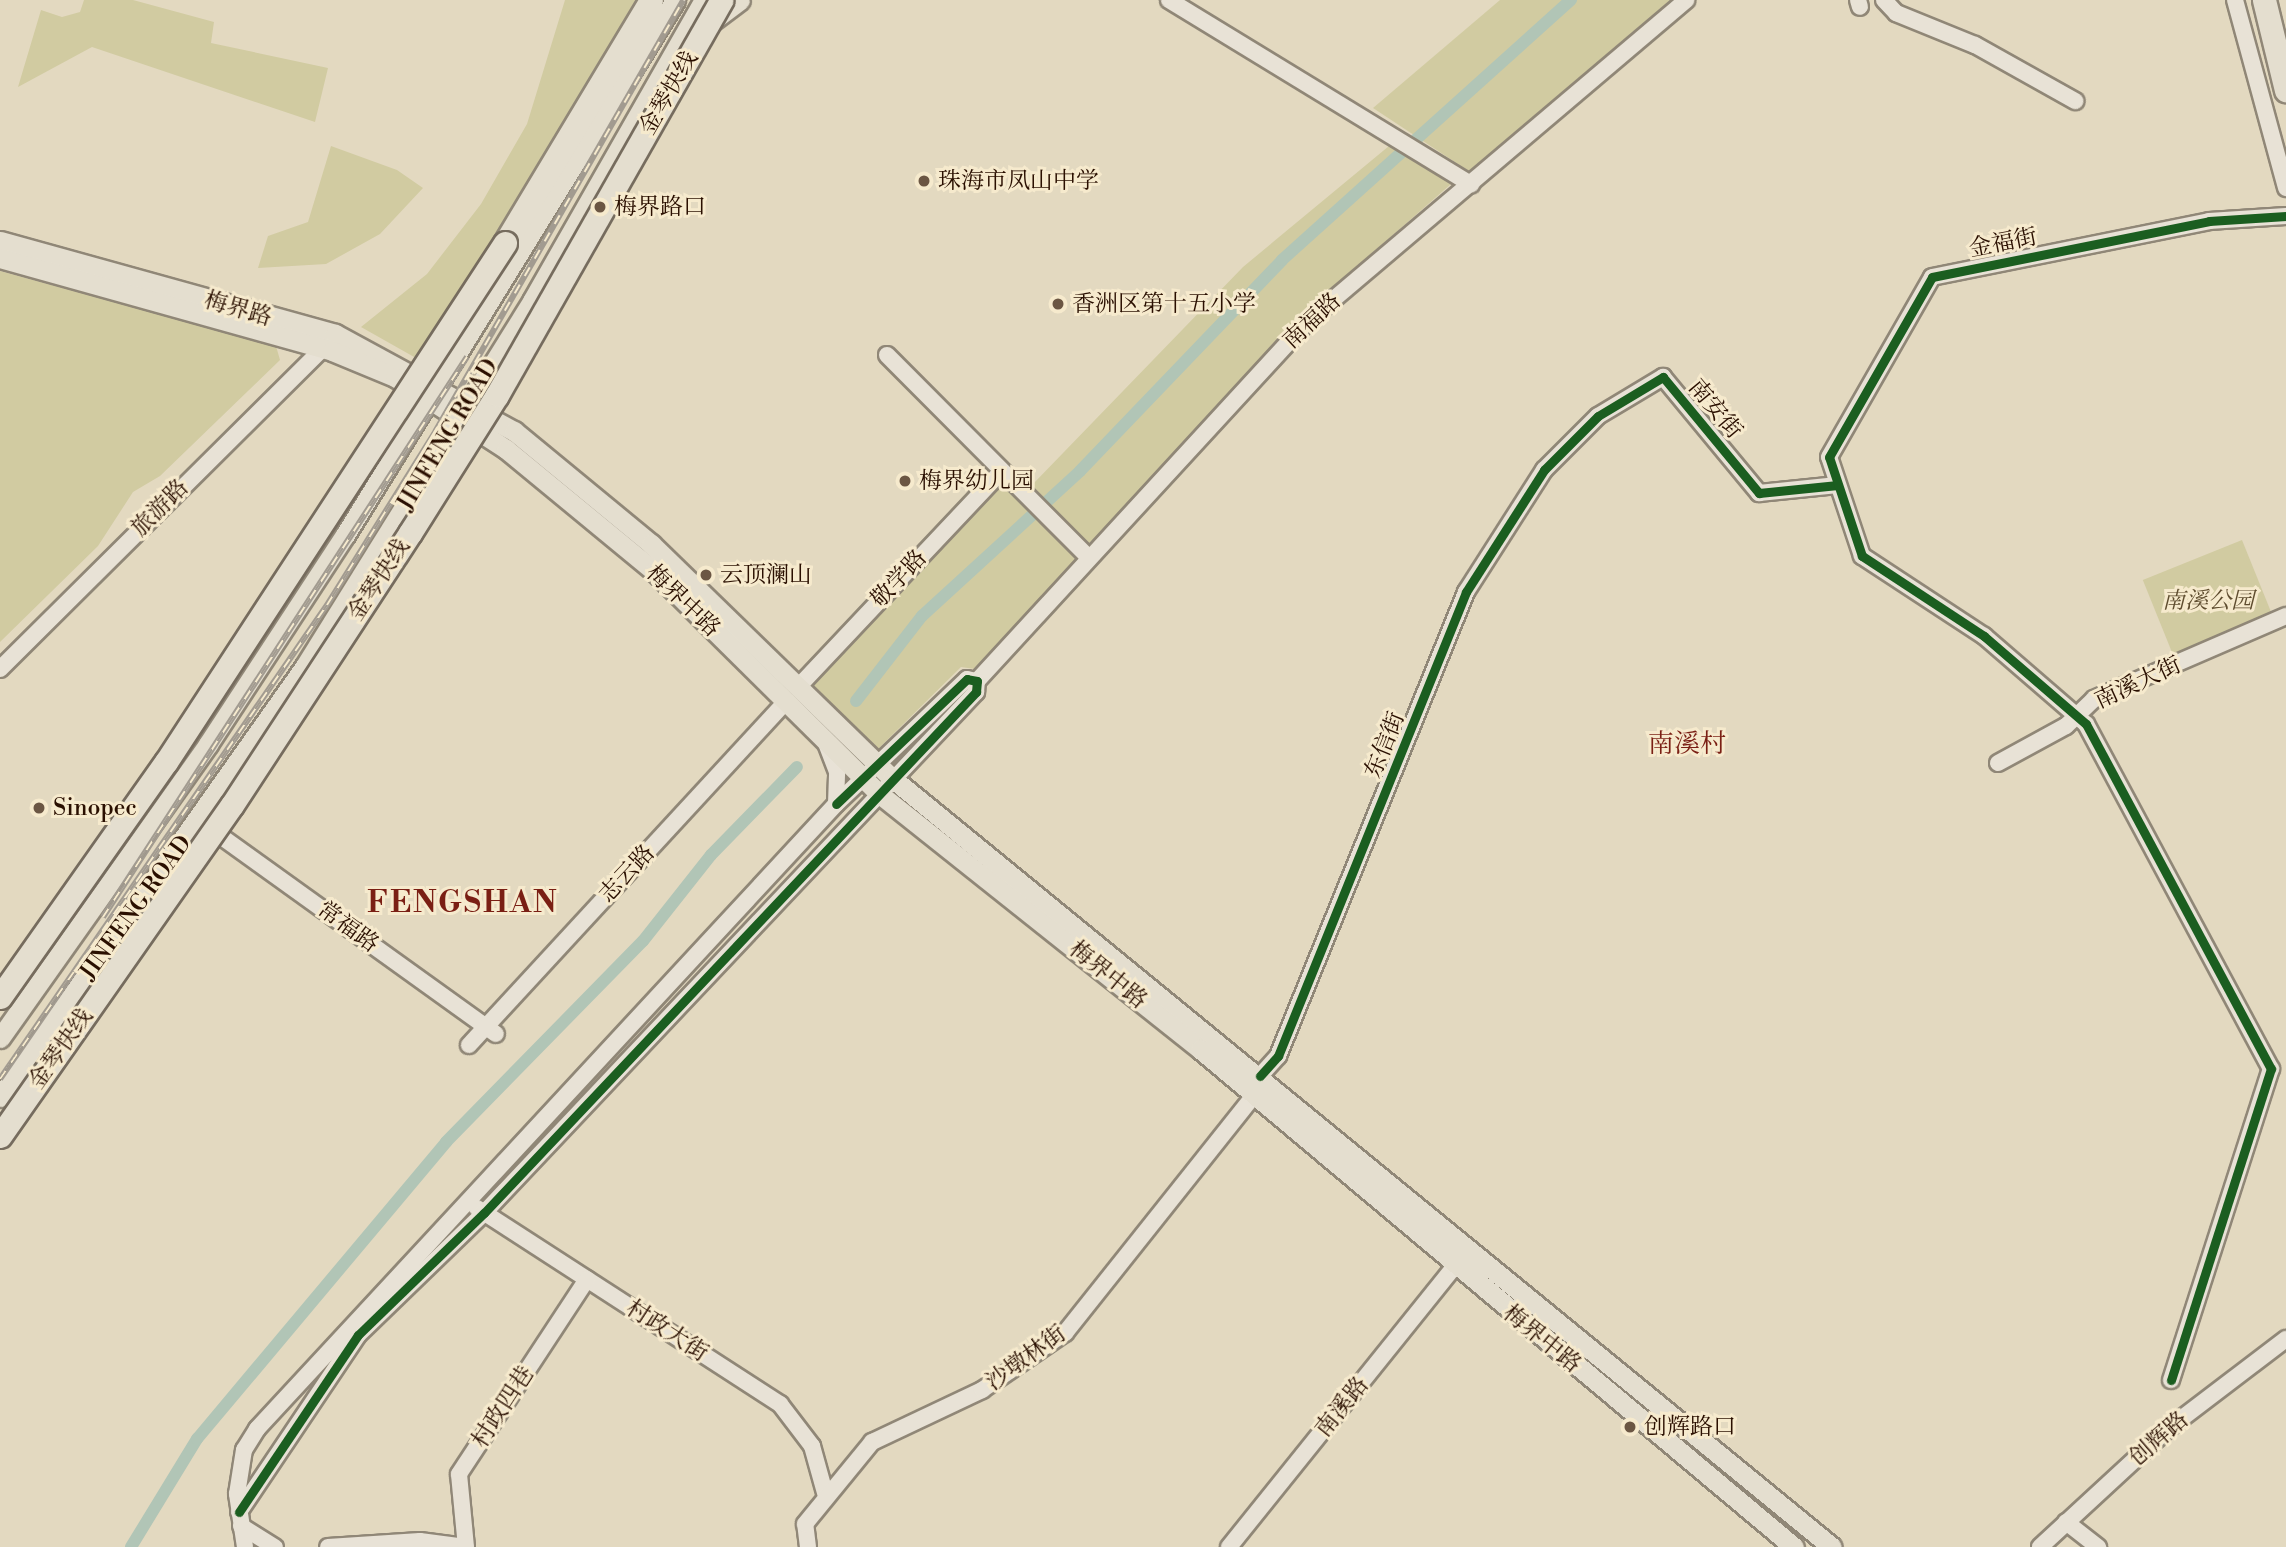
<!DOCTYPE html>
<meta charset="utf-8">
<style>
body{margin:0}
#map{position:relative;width:2286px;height:1547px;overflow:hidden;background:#e3d9c0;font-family:"Libre Bodoni","Noto Serif SC",serif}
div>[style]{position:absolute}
.green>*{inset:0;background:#d1cba1;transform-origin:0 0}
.canal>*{height:12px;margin:-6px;padding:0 6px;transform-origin:6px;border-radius:6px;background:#b1c5b6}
.roads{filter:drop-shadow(2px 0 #908777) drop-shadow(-2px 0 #908777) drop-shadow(0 2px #908777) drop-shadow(0 -2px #908777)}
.minor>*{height:16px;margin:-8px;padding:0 8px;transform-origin:8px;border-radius:8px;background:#e8e2d6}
.major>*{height:19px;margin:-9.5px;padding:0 9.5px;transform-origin:9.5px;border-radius:9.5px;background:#e4decf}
.highway>*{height:23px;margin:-11.5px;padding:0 11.5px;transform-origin:11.5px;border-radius:11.5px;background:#e4decf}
.rail>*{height:6px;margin-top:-3px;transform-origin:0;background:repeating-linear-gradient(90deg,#f6eacd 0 10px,#a29b90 0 20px);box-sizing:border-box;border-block:2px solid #a29b90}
.bridges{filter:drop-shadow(2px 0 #766c5e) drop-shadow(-2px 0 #766c5e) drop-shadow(0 2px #766c5e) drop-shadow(0 -2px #766c5e)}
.highway-bridge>*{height:23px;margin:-11.5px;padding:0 11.5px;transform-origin:11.5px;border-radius:11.5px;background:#e4decf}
.cycleway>*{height:9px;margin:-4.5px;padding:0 4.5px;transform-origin:4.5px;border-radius:4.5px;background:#1b5e20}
.dots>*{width:19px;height:19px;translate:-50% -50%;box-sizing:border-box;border:4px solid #f6eacd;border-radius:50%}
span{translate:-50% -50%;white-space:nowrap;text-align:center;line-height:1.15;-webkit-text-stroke:6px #f6eacd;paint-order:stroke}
.street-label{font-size:23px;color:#2a0f00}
.poi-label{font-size:23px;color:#2a0f00}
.left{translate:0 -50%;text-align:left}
.park-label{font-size:23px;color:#5f4d2f;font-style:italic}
.quarter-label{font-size:26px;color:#7a1f14}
.district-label{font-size:30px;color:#7a1f14;font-weight:700;letter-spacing:2px}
</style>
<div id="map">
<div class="green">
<i style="clip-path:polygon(84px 0,133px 0,214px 22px,211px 43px,328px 68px,315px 122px,92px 47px,18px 87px,41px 10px,62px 17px,80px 12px)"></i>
<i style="clip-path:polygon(565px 0,639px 0,423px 362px,361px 327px,427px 274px,481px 204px,527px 124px)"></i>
<i style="clip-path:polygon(1500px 0,1676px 0,1470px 172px,1373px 108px)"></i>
<i style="clip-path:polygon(331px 146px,397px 170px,423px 188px,380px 234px,326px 264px,258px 268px,268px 236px,308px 222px)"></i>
<i style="clip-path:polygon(1389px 146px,1451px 184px,1312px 306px,975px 669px,961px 667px,878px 749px,813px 685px,1001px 487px,1033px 484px,1243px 267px)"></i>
<i style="clip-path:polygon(0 271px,276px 346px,280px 360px,160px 476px,133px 492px,98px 546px,0 642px)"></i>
<i style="left:2242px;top:540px;width:86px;height:107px;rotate:68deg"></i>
</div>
<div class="canal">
<i style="left:856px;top:701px;width:108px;rotate:-52.2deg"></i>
<i style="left:922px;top:616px;width:214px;rotate:-42.5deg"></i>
<i style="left:1080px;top:471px;width:292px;rotate:-46.2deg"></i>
<i style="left:1282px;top:260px;width:389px;rotate:-42deg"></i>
<i style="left:131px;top:1547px;width:127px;rotate:-58.6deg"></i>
<i style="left:197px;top:1439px;width:388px;rotate:-50deg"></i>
<i style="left:446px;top:1142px;width:281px;rotate:-45.6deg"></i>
<i style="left:643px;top:941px;width:110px;rotate:-51.7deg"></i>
<i style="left:711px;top:855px;width:123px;rotate:-45.7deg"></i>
</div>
<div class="roads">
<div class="minor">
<i style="left:1169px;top:0;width:354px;rotate:31.4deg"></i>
<i style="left:1858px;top:0;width:7px;rotate:74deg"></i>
<i style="left:1884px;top:0;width:18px;rotate:47deg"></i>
<i style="left:1896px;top:13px;width:85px;rotate:22.1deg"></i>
<i style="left:1975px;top:45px;width:115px;rotate:29.2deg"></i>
<i style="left:2235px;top:0;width:195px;rotate:74.8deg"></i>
<i style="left:887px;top:355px;width:286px;rotate:45.1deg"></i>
<i style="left:0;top:669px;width:454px;rotate:-44.8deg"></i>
<i style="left:977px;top:681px;width:489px;rotate:-47.4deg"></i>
<i style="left:1308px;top:321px;width:496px;rotate:-40.3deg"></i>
<i style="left:800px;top:685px;width:290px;rotate:-46.7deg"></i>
<i style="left:1998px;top:763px;width:77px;rotate:-28.6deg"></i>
<i style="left:2066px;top:726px;width:39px;rotate:-44deg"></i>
<i style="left:2094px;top:699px;width:209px;rotate:-23.4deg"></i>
<i style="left:205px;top:825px;width:358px;rotate:35.7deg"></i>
<i style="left:469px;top:1045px;width:466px;rotate:-47.3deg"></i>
<i style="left:1260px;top:1076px;width:27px;rotate:-48deg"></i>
<i style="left:1278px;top:1056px;width:501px;rotate:-67.94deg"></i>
<i style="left:1466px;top:592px;width:145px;rotate:-57.4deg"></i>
<i style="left:1544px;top:470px;width:76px;rotate:-45deg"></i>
<i style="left:1598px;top:416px;width:76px;rotate:-31deg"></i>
<i style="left:1663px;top:377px;width:151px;rotate:50.4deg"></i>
<i style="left:1759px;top:493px;width:79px;rotate:-5.8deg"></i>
<i style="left:477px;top:1208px;width:361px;rotate:32.9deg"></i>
<i style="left:780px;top:1404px;width:53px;rotate:52.7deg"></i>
<i style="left:812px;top:1446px;width:49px;rotate:74.5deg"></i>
<i style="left:2171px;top:1380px;width:327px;rotate:-72.2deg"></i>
<i style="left:2271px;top:1069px;width:391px;rotate:-118.2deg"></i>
<i style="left:2086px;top:724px;width:135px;rotate:-139.2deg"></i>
<i style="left:1984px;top:636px;width:146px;rotate:-146.7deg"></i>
<i style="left:1862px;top:556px;width:104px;rotate:-108.4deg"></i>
<i style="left:1829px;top:457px;width:207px;rotate:-60.2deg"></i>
<i style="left:1932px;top:277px;width:283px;rotate:-11.4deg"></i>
<i style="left:2209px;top:221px;width:77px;rotate:-3.7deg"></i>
<i style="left:239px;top:1512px;width:213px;rotate:-56.1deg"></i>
<i style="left:358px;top:1335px;width:175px;rotate:-44.1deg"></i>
<i style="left:484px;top:1213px;width:717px;rotate:-46.64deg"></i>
<i style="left:976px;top:692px;width:11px;rotate:-85deg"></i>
<i style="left:977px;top:681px;width:10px;rotate:-169deg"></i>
<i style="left:967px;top:679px;width:181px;rotate:136.3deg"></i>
<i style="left:2066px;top:1522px;width:41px;rotate:38deg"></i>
<i style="left:241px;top:1526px;width:40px;rotate:32deg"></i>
<i style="left:245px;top:1547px;width:54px;rotate:-98.6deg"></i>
<i style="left:237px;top:1494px;width:45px;rotate:-81deg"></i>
<i style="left:244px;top:1450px;width:25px;rotate:-58deg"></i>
<i style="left:257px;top:1429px;width:852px;rotate:-47.19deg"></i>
<i style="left:836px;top:804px;width:32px;rotate:-88deg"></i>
<i style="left:837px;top:772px;width:30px;rotate:-111deg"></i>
<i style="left:328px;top:1547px;width:92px;rotate:-3.7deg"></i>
<i style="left:420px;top:1541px;width:46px;rotate:7.4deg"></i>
<i style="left:466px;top:1547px;width:73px;rotate:-95.5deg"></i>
<i style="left:459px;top:1474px;width:233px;rotate:-56.7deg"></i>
<i style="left:808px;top:1547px;width:23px;rotate:-97deg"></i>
<i style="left:805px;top:1524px;width:106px;rotate:-50.7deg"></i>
<i style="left:872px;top:1442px;width:122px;rotate:-25.3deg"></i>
<i style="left:982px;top:1390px;width:101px;rotate:-34.5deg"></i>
<i style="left:1065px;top:1333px;width:302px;rotate:-51.5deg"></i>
<i style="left:1229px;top:1547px;width:372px;rotate:-51.2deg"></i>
<i style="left:2040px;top:1547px;width:176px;rotate:-42.7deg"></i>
<i style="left:2169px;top:1428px;width:147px;rotate:-37.3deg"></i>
</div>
<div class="major">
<i style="left:711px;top:22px;width:36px;rotate:-37deg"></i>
<i style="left:0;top:241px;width:348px;rotate:15.5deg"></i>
<i style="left:335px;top:334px;width:204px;rotate:28.5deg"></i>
<i style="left:514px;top:431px;width:178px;rotate:39.5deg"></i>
<i style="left:651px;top:544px;width:336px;rotate:44.2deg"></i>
<i style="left:892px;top:778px;width:1214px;rotate:39.29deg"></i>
<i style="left:0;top:258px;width:345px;rotate:15.6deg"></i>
<i style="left:332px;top:351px;width:68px;rotate:22.4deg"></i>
<i style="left:395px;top:377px;width:132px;rotate:33deg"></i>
<i style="left:506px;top:449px;width:192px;rotate:39.5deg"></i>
<i style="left:654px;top:571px;width:314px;rotate:44.7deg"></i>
<i style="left:877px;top:792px;width:413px;rotate:38.5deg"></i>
<i style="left:1200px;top:1049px;width:775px;rotate:39.98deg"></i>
<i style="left:0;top:1038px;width:360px;rotate:-54.7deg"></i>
<i style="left:208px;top:744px;width:250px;rotate:-56.8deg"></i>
<i style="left:345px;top:535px;width:629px;rotate:-58.33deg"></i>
<i style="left:0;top:1097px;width:528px;rotate:-54.71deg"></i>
<i style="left:305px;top:666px;width:430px;rotate:-58.1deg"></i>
<i style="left:532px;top:301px;width:347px;rotate:-60.3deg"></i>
</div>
<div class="highway">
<i style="left:2264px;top:0;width:93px;rotate:76.3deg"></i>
<i style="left:505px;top:243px;width:283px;rotate:-59deg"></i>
</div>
</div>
<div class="rail">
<i style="left:103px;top:917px;width:668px;rotate:-56.98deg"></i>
<i style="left:0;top:1079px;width:576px;rotate:-55.4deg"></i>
<i style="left:327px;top:605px;width:204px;rotate:-58deg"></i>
<i style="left:435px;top:432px;width:498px;rotate:-60.1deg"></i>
</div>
<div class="bridges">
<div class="highway-bridge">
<i style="left:0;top:997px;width:288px;rotate:-54.8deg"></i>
<i style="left:166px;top:762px;width:620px;rotate:-56.85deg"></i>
<i style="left:0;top:1136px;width:404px;rotate:-55deg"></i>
<i style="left:232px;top:805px;width:325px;rotate:-56.8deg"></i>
<i style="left:410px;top:533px;width:163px;rotate:-57.8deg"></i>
<i style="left:497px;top:395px;width:454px;rotate:-60.4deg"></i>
</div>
</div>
<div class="cycleway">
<i style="left:1260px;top:1076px;width:27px;rotate:-48deg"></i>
<i style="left:1278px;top:1056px;width:501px;rotate:-67.94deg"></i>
<i style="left:1466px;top:592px;width:145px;rotate:-57.4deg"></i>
<i style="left:1544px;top:470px;width:76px;rotate:-45deg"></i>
<i style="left:1598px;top:416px;width:76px;rotate:-31deg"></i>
<i style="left:1663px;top:377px;width:151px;rotate:50.4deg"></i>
<i style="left:1759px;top:493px;width:79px;rotate:-5.8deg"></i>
<i style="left:2171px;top:1380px;width:327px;rotate:-72.2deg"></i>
<i style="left:2271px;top:1069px;width:391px;rotate:-118.2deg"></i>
<i style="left:2086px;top:724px;width:135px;rotate:-139.2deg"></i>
<i style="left:1984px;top:636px;width:146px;rotate:-146.7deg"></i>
<i style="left:1862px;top:556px;width:104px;rotate:-108.4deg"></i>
<i style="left:1829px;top:457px;width:207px;rotate:-60.2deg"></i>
<i style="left:1932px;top:277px;width:283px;rotate:-11.4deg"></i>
<i style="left:2209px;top:221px;width:77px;rotate:-3.7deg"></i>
<i style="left:239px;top:1512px;width:213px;rotate:-56.1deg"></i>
<i style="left:358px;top:1335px;width:175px;rotate:-44.1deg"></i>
<i style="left:484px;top:1213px;width:717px;rotate:-46.64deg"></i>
<i style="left:976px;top:692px;width:11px;rotate:-85deg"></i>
<i style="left:977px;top:681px;width:10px;rotate:-169deg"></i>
<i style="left:967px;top:679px;width:181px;rotate:136.3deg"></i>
</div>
<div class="dots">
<i style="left:924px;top:181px;background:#6b5643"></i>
<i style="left:600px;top:207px;background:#6b5643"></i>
<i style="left:1058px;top:304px;background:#6b5643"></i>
<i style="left:905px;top:481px;background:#6b5643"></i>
<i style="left:706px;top:575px;background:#6b5643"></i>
<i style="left:39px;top:808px;background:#6b5643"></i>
<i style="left:1630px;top:1427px;background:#6b5643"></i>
</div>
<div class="street-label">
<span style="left:669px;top:93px;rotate:-60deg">金琴快线</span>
<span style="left:2003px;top:243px;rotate:-11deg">金福街</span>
<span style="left:238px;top:309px;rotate:16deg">梅界路</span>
<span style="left:1312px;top:321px;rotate:-43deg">南福路</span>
<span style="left:1715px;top:409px;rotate:50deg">南安街</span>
<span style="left:448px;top:435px;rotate:-59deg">JINFENG ROAD</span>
<span style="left:160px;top:508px;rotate:-45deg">旅游路</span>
<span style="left:899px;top:579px;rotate:-47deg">敬学路</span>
<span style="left:379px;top:580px;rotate:-57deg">金琴快线</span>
<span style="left:683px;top:601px;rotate:44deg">梅界中路</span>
<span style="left:2138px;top:683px;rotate:-25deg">南溪大街</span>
<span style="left:1385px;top:745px;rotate:-68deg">东信街</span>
<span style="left:627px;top:874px;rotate:-47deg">志云路</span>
<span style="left:136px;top:908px;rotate:-54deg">JINFENG ROAD</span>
<span style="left:348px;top:927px;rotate:36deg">常福路</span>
<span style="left:1108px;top:975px;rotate:39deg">梅界中路</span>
<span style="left:61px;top:1049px;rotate:-55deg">金琴快线</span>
<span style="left:667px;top:1331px;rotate:33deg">村政大街</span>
<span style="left:1542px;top:1339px;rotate:39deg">梅界中路</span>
<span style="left:1026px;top:1358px;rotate:-36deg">沙墩林街</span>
<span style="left:503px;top:1407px;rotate:-57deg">村政四巷</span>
<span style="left:1342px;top:1407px;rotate:-51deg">南溪路</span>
<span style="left:2159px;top:1439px;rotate:-41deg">创辉路</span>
</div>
<div class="poi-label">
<span class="left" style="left:938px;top:181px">珠海市凤山中学</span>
<span class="left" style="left:614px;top:207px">梅界路口</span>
<span class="left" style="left:1072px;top:304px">香洲区第十五小学</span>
<span class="left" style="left:919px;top:481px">梅界幼儿园</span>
<span class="left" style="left:720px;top:575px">云顶澜山</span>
<span class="left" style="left:53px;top:808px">Sinopec</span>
<span class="left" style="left:1644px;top:1427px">创辉路口</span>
</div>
<div class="park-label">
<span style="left:2208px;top:601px">南溪公园</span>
</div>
<div class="quarter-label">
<span style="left:1687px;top:745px">南溪村</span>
</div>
<div class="district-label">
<span style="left:463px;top:903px">FENGSHAN</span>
</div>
</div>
